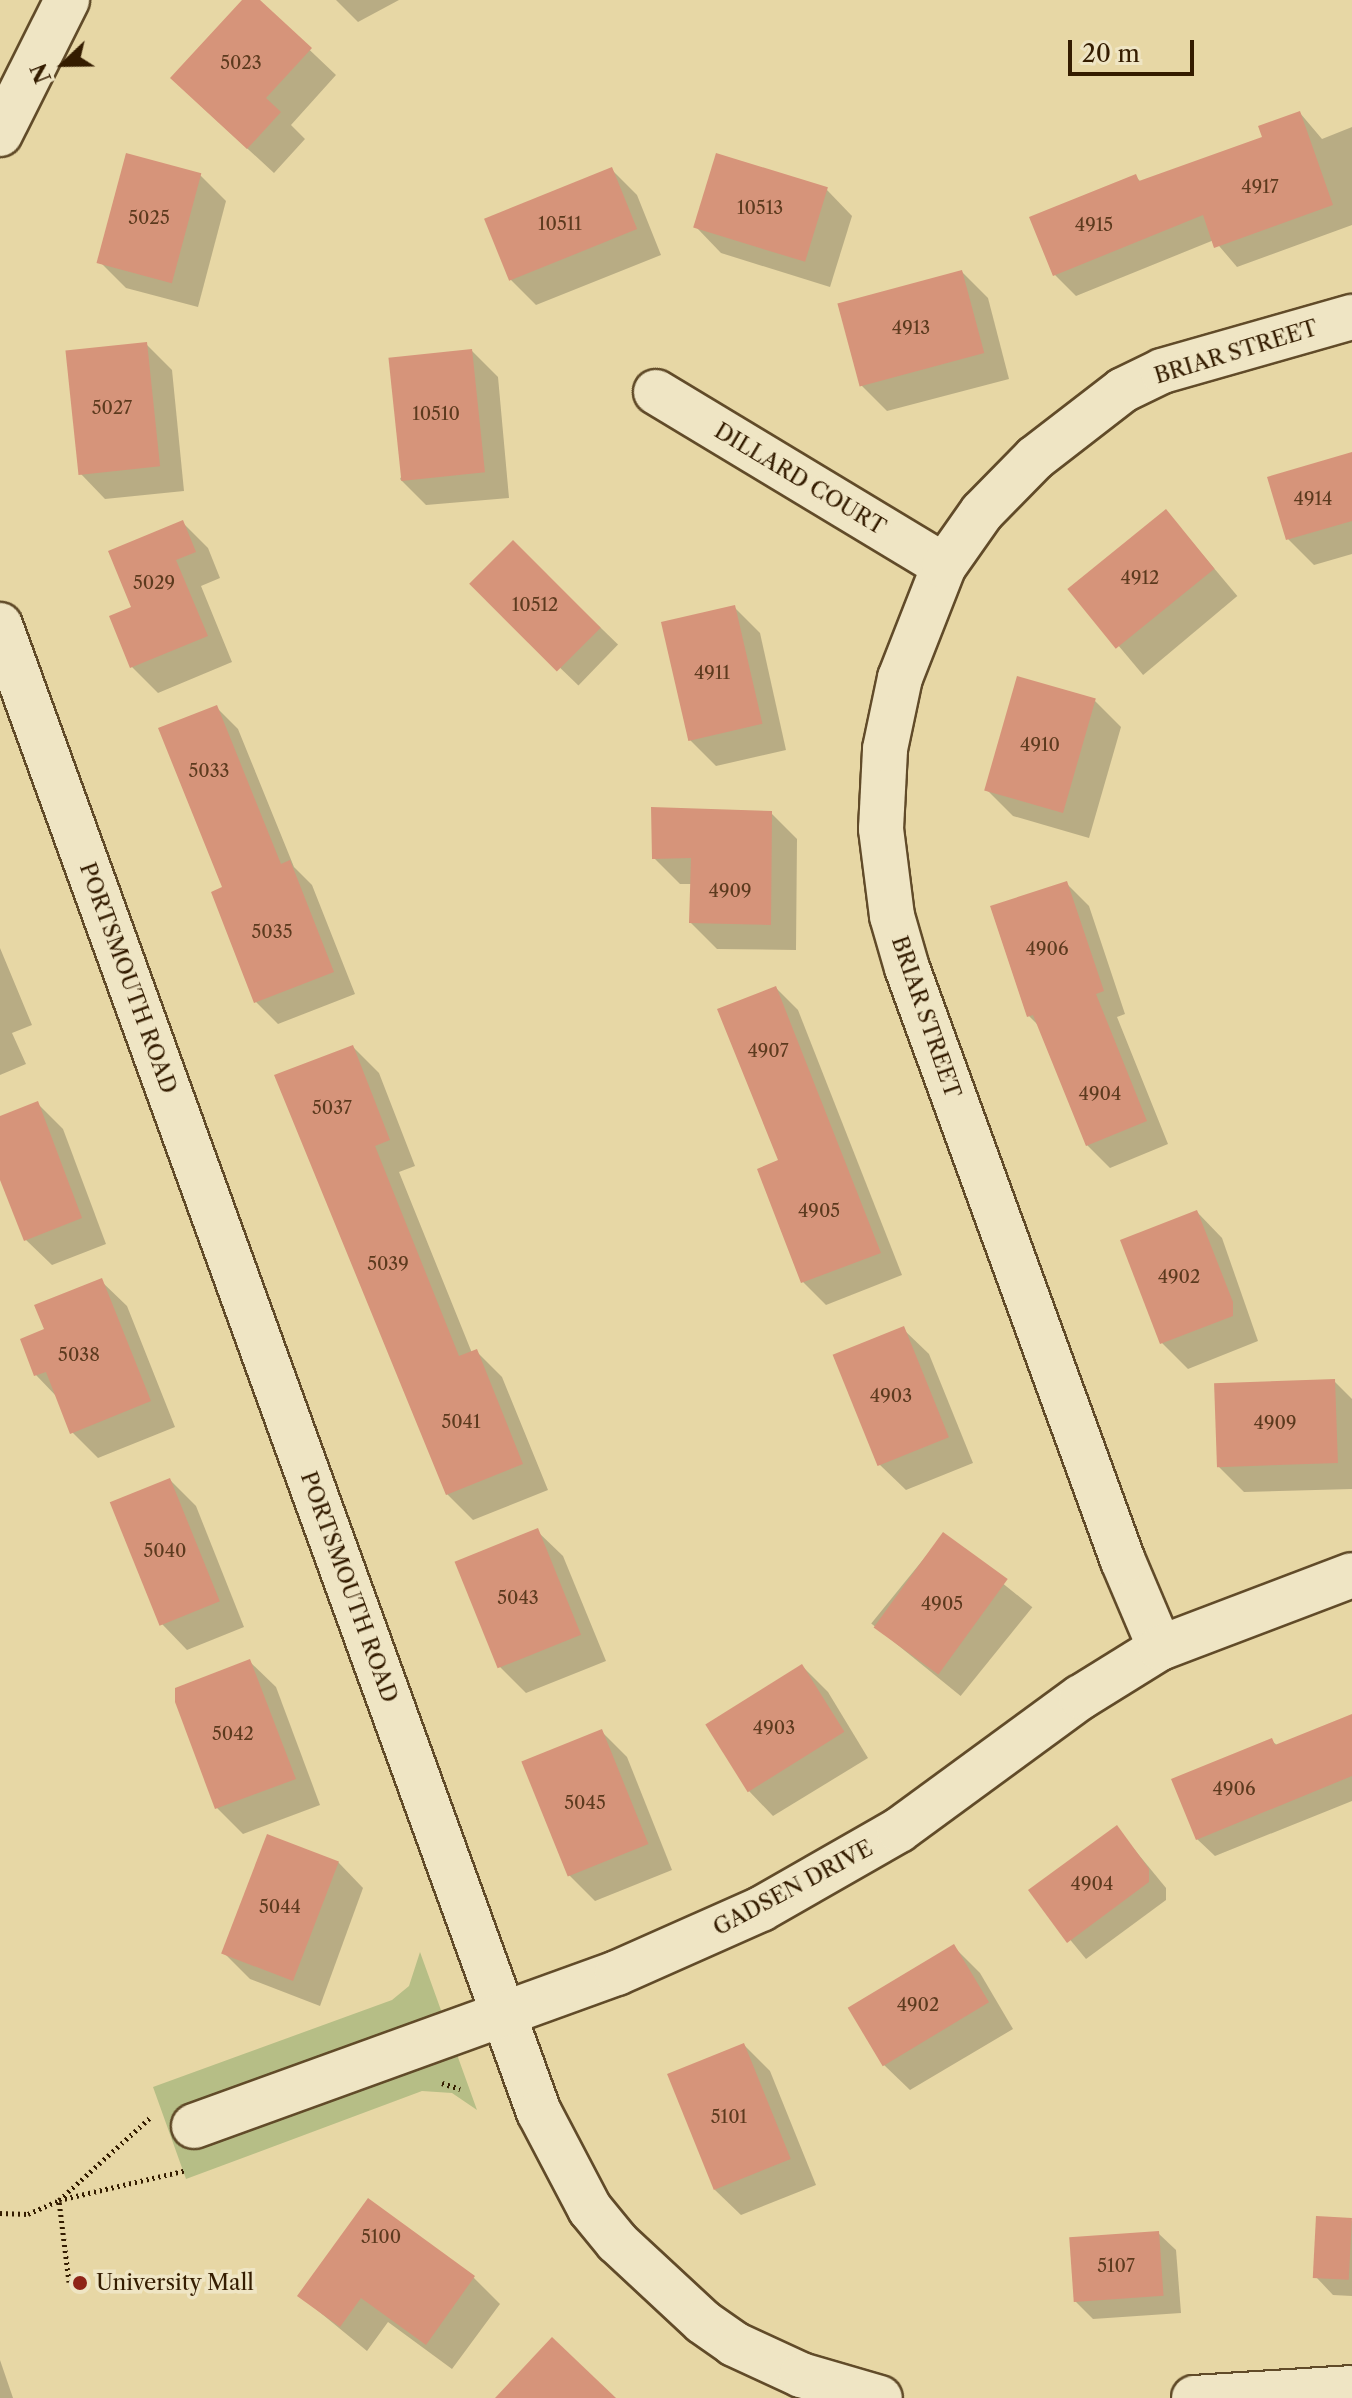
<!DOCTYPE html>
<style>
body{margin:0}
#map{position:relative;width:1352px;height:2398px;overflow:hidden;background:#e7d7a5;font-family:"Libre Caslon Text",serif}
div>[style]{position:absolute}
.green>*{inset:0;background:#b6be86}
.shadow>*{inset:0;background:#0003;transform-origin:0 0}
.building>*{inset:0;background:#d6947a;transform-origin:0 0}
.path>*{height:5px;margin-top:-2.5px;transform-origin:0;background:repeating-linear-gradient(90deg,#341c00 0 2px,transparent 0 6px)}
.roads{filter:drop-shadow(2px 0 #614b29) drop-shadow(-2px 0 #614b29) drop-shadow(0 2px #614b29) drop-shadow(0 -2px #614b29)}
.minor>*{height:44px;margin:-22px;padding:0 22px;transform-origin:22px;border-radius:22px;background:#efe5c4}
.dots>*{width:22px;height:22px;translate:-50% -50%;box-sizing:border-box;border:4px solid #efe5c4;border-radius:50%}
span{translate:-50% -50%;white-space:nowrap;text-align:center;line-height:1.15;-webkit-text-stroke:7px #efe5c4;paint-order:stroke}
.number-label{font-size:18px;color:#5c3a1e}
.number-label span{-webkit-text-stroke-width:0}
.street-label{font-size:22px;color:#341c00}
.poi-label{font-size:22px;color:#341c00}
.left{translate:0 -50%;text-align:left}
.north{position:absolute;left:24px;top:24px;width:80px;height:80px;-webkit-text-stroke:6px #efe5c4;paint-order:stroke;rotate:248deg;font-size:22px;font-weight:700;line-height:32px;text-align:center;color:#341c00}
.north::after{content:'';display:block;margin:auto;width:28px;height:36px;background:#341c00;clip-path:polygon(50% 0,100% 100%,50% 72%,0 100%)}
.scale{position:absolute;left:1068px;top:40px;width:126px;height:36px;box-sizing:border-box;border:4px solid #341c00;border-top:0;padding-left:10px;font-size:24px;line-height:28px;white-space:nowrap;color:#341c00;-webkit-text-stroke:6px #efe5c4;paint-order:stroke}
</style>
<div id="map">
<div class="green">
<i style="clip-path:polygon(420px 1952px,477px 2110px,452px 2093px,422px 2091px,186px 2179px,153px 2087px,392px 2000px,409px 1986px)"></i>
</div>
<div class="shadow">
<i style="clip-path:polygon(245px 0,257px 0,336px 75px,291px 125px,305px 139px,274px 173px,199px 104px)"></i>
<i style="clip-path:polygon(336px 0,399px 0,358px 22px)"></i>
<i style="clip-path:polygon(1300px 113px,1322px 139px,1352px 127px,1352px 225px,1237px 267px,1214px 240px,1076px 296px,1055px 275px,1135px 176px,1141px 182px,1265px 138px)"></i>
<i style="clip-path:polygon(611px 169px,637px 195px,661px 255px,536px 305px,510px 279px)"></i>
<i style="clip-path:polygon(200px 175px,226px 201px,198px 307px,126px 288px,100px 262px)"></i>
<i style="clip-path:polygon(827px 190px,852px 216px,830px 287px,721px 253px,696px 227px)"></i>
<i style="clip-path:polygon(962px 272px,988px 298px,1009px 379px,887px 411px,861px 385px)"></i>
<i style="clip-path:polygon(146px 344px,172px 370px,184px 491px,105px 499px,80px 473px)"></i>
<i style="clip-path:polygon(472px 351px,498px 377px,509px 498px,426px 505px,400px 479px)"></i>
<i style="clip-path:polygon(1352px 454px,1352px 554px,1314px 565px,1288px 539px)"></i>
<i style="left:1166px;top:511px;width:111px;height:123px;rotate:50deg"></i>
<i style="clip-path:polygon(182px 522px,208px 548px,220px 578px,201px 586px,232px 662px,158px 693px,132px 667px,133px 608px)"></i>
<i style="left:513px;top:543px;width:146px;height:57px;rotate:44deg"></i>
<i style="clip-path:polygon(734px 607px,760px 633px,786px 750px,716px 766px,690px 740px)"></i>
<i style="clip-path:polygon(1095px 701px,1121px 727px,1089px 838px,1013px 816px,987px 790px)"></i>
<i style="clip-path:polygon(216px 707px,238px 729px,294px 867px,312px 885px,355px 994px,278px 1024px,256px 1002px,225px 889px)"></i>
<i style="clip-path:polygon(771px 813px,797px 839px,796px 950px,717px 949px,691px 923px,692px 884px,680px 884px,654px 858px)"></i>
<i style="clip-path:polygon(1066px 883px,1089px 906px,1125px 1014px,1117px 1017px,1168px 1144px,1110px 1168px,1087px 1145px,1039px 1026px,1029px 1016px)"></i>
<i style="clip-path:polygon(0 948px,32px 1025px,12px 1033px,26px 1064px,0 1075px)"></i>
<i style="clip-path:polygon(776px 988px,798px 1010px,902px 1275px,826px 1305px,803px 1282px,781px 1162px)"></i>
<i style="clip-path:polygon(353px 1047px,379px 1073px,415px 1166px,399px 1172px,472px 1353px,476px 1351px,502px 1377px,548px 1490px,473px 1520px,447px 1494px)"></i>
<i style="clip-path:polygon(37px 1103px,63px 1129px,106px 1244px,52px 1265px,26px 1240px,0 1174px,0 1118px)"></i>
<i style="clip-path:polygon(1197px 1212px,1222px 1238px,1258px 1341px,1188px 1369px,1162px 1343px)"></i>
<i style="clip-path:polygon(101px 1281px,127px 1306px,175px 1427px,98px 1458px,72px 1432px,58px 1398px,36px 1375px,47px 1331px)"></i>
<i style="clip-path:polygon(903px 1329px,929px 1354px,973px 1463px,906px 1490px,880px 1465px)"></i>
<i style="clip-path:polygon(1334px 1381px,1352px 1399px,1352px 1489px,1244px 1492px,1218px 1466px)"></i>
<i style="clip-path:polygon(170px 1480px,196px 1506px,244px 1627px,187px 1650px,162px 1624px)"></i>
<i style="clip-path:polygon(537px 1531px,563px 1556px,606px 1661px,526px 1693px,500px 1667px)"></i>
<i style="left:943px;top:1535px;width:115px;height:114px;rotate:39deg"></i>
<i style="clip-path:polygon(250px 1662px,276px 1687px,320px 1805px,243px 1834px,217px 1808px)"></i>
<i style="clip-path:polygon(802px 1666px,828px 1692px,868px 1758px,773px 1816px,748px 1790px,708px 1724px)"></i>
<i style="clip-path:polygon(1352px 1717px,1352px 1801px,1215px 1856px,1197px 1839px,1272px 1741px,1278px 1746px)"></i>
<i style="clip-path:polygon(601px 1731px,627px 1757px,672px 1870px,595px 1901px,569px 1875px)"></i>
<i style="clip-path:polygon(1116px 1827px,1166px 1888px,1166px 1900px,1086px 1959px,1030px 1891px)"></i>
<i style="clip-path:polygon(338px 1862px,363px 1888px,320px 2006px,250px 1979px,224px 1953px)"></i>
<i style="clip-path:polygon(954px 1947px,980px 1973px,1013px 2029px,910px 2090px,884px 2065px)"></i>
<i style="clip-path:polygon(744px 2045px,770px 2071px,816px 2185px,741px 2215px,715px 2190px)"></i>
<i style="clip-path:polygon(369px 2200px,474px 2278px,500px 2304px,452px 2369px,388px 2322px,367px 2351px,300px 2296px)"></i>
<i style="clip-path:polygon(1352px 2220px,1352px 2296px,1333px 2295px,1316px 2277px)"></i>
<i style="clip-path:polygon(1158px 2233px,1176px 2250px,1181px 2313px,1093px 2319px,1075px 2301px)"></i>
<i style="clip-path:polygon(0 2360px,13px 2398px,0 2398px)"></i>
</div>
<div class="building">
<i style="clip-path:polygon(242px 0,260px 0,312px 48px,266px 98px,281px 112px,247px 149px,170px 78px)"></i>
<i style="clip-path:polygon(1300px 111px,1333px 205px,1214px 248px,1203px 215px,1053px 276px,1029px 217px,1136px 174px,1139px 181px,1262px 137px,1258px 126px)"></i>
<i style="left:126px;top:153px;width:78px;height:114px;rotate:15deg"></i>
<i style="left:716px;top:153px;width:117px;height:78px;rotate:17deg"></i>
<i style="left:612px;top:167px;width:67px;height:138px;rotate:68deg"></i>
<i style="left:962px;top:270px;width:86px;height:129px;rotate:75deg"></i>
<i style="left:147px;top:342px;width:125px;height:82px;rotate:84deg"></i>
<i style="left:472px;top:349px;width:124px;height:84px;rotate:84deg"></i>
<i style="clip-path:polygon(1352px 452px,1352px 521px,1286px 540px,1267px 477px)"></i>
<i style="left:1166px;top:509px;width:77px;height:127px;rotate:51deg"></i>
<i style="clip-path:polygon(183px 520px,196px 552px,176px 560px,208px 636px,130px 668px,109px 616px,131px 607px,108px 551px)"></i>
<i style="left:513px;top:540px;width:124px;height:62px;rotate:45deg"></i>
<i style="left:735px;top:605px;width:122px;height:76px;rotate:77deg"></i>
<i style="left:1017px;top:676px;width:82px;height:119px;rotate:16deg"></i>
<i style="clip-path:polygon(217px 705px,281px 864px,290px 860px,334px 972px,254px 1003px,211px 892px,222px 887px,158px 728px)"></i>
<i style="clip-path:polygon(651px 807px,772px 811px,771px 925px,689px 923px,691px 858px,652px 859px)"></i>
<i style="clip-path:polygon(1067px 881px,1104px 991px,1096px 994px,1147px 1121px,1086px 1146px,1033px 1015px,1027px 1017px,990px 906px)"></i>
<i style="clip-path:polygon(776px 986px,881px 1253px,801px 1283px,757px 1169px,778px 1160px,717px 1009px)"></i>
<i style="clip-path:polygon(353px 1045px,390px 1140px,375px 1146px,459px 1356px,477px 1349px,523px 1464px,446px 1495px,274px 1075px)"></i>
<i style="clip-path:polygon(38px 1101px,82px 1218px,24px 1241px,0 1180px,0 1116px)"></i>
<i style="clip-path:polygon(1197px 1210px,1233px 1302px,1233px 1316px,1160px 1344px,1120px 1240px)"></i>
<i style="clip-path:polygon(102px 1278px,151px 1401px,70px 1434px,46px 1372px,34px 1376px,20px 1339px,44px 1329px,34px 1305px)"></i>
<i style="left:904px;top:1326px;width:120px;height:77px;rotate:68deg"></i>
<i style="left:1335px;top:1379px;width:84px;height:121px;rotate:88deg"></i>
<i style="left:170px;top:1478px;width:133px;height:65px;rotate:68deg"></i>
<i style="left:538px;top:1528px;width:115px;height:90px;rotate:68deg"></i>
<i style="left:943px;top:1532px;width:80px;height:118px;rotate:36deg"></i>
<i style="clip-path:polygon(250px 1659px,296px 1779px,215px 1809px,175px 1702px,175px 1688px)"></i>
<i style="left:802px;top:1664px;width:80px;height:114px;rotate:58deg"></i>
<i style="clip-path:polygon(1352px 1714px,1352px 1776px,1196px 1840px,1171px 1779px,1272px 1738px,1275px 1745px)"></i>
<i style="left:602px;top:1729px;width:124px;height:87px;rotate:68deg"></i>
<i style="clip-path:polygon(1117px 1825px,1149px 1869px,1149px 1882px,1067px 1943px,1028px 1890px)"></i>
<i style="left:267px;top:1834px;width:77px;height:128px;rotate:21deg"></i>
<i style="left:954px;top:1944px;width:68px;height:124px;rotate:59deg"></i>
<i style="left:744px;top:2043px;width:125px;height:83px;rotate:68deg"></i>
<i style="clip-path:polygon(368px 2198px,475px 2276px,426px 2345px,361px 2298px,340px 2327px,297px 2296px)"></i>
<i style="left:1316px;top:2216px;width:36px;height:62px;rotate:3deg"></i>
<i style="left:1159px;top:2231px;width:65px;height:90px;rotate:86deg"></i>
<i style="clip-path:polygon(552px 2337px,616px 2398px,495px 2398px)"></i>
</div>
<div class="path">
<i style="left:442px;top:2083px;width:19px;rotate:18deg"></i>
<i style="left:0;top:2213px;width:28px;rotate:2deg"></i>
<i style="left:28px;top:2214px;width:34px;rotate:-24deg"></i>
<i style="left:59px;top:2200px;width:125px;rotate:-42.1deg"></i>
<i style="left:69px;top:2282px;width:83px;rotate:-97deg"></i>
<i style="left:59px;top:2200px;width:131px;rotate:-13.2deg"></i>
</div>
<div class="roads">
<div class="minor">
<i style="left:0;top:134px;width:150px;rotate:-63.4deg"></i>
<i style="left:656px;top:392px;width:336px;rotate:31.1deg"></i>
<i style="left:0;top:625px;width:1582px;rotate:70.08deg"></i>
<i style="left:539px;top:2112px;width:110px;rotate:62.3deg"></i>
<i style="left:590px;top:2209px;width:43px;rotate:50.7deg"></i>
<i style="left:617px;top:2242px;width:117px;rotate:42.9deg"></i>
<i style="left:703px;top:2322px;width:38px;rotate:35deg"></i>
<i style="left:734px;top:2344px;width:74px;rotate:24.8deg"></i>
<i style="left:801px;top:2375px;width:82px;rotate:16.2deg"></i>
<i style="left:1160px;top:1648px;width:95px;rotate:-113deg"></i>
<i style="left:1123px;top:1561px;width:631px;rotate:-110.01deg"></i>
<i style="left:907px;top:968px;width:54px;rotate:-106.1deg"></i>
<i style="left:892px;top:916px;width:88px;rotate:-97.2deg"></i>
<i style="left:881px;top:829px;width:80px;rotate:-87.1deg"></i>
<i style="left:885px;top:749px;width:73px;rotate:-78.1deg"></i>
<i style="left:900px;top:678px;width:120px;rotate:-68.6deg"></i>
<i style="left:944px;top:566px;width:66px;rotate:-54.9deg"></i>
<i style="left:982px;top:512px;width:76px;rotate:-45.5deg"></i>
<i style="left:1035px;top:458px;width:111px;rotate:-37.7deg"></i>
<i style="left:1123px;top:390px;width:43px;rotate:-26deg"></i>
<i style="left:1162px;top:371px;width:198px;rotate:-15.9deg"></i>
<i style="left:194px;top:2126px;width:450px;rotate:-19.9deg"></i>
<i style="left:617px;top:1973px;width:158px;rotate:-24deg"></i>
<i style="left:761px;top:1909px;width:159px;rotate:-29.8deg"></i>
<i style="left:899px;top:1830px;width:225px;rotate:-36.2deg"></i>
<i style="left:1081px;top:1697px;width:93px;rotate:-31.8deg"></i>
<i style="left:1160px;top:1648px;width:205px;rotate:-20.8deg"></i>
<i style="left:1194px;top:2398px;width:158px;rotate:-3.6deg"></i>
</div>
</div>
<div class="dots">
<i style="left:80px;top:2283px;background:#8f2418"></i>
</div>
<div class="number-label">
<span style="left:241px;top:63px">5023</span>
<span style="left:1260px;top:187px">4917</span>
<span style="left:760px;top:208px">10513</span>
<span style="left:149px;top:218px">5025</span>
<span style="left:560px;top:224px">10511</span>
<span style="left:1094px;top:225px">4915</span>
<span style="left:911px;top:328px">4913</span>
<span style="left:112px;top:408px">5027</span>
<span style="left:436px;top:414px">10510</span>
<span style="left:1313px;top:499px">4914</span>
<span style="left:1140px;top:578px">4912</span>
<span style="left:154px;top:583px">5029</span>
<span style="left:535px;top:605px">10512</span>
<span style="left:712px;top:673px">4911</span>
<span style="left:1040px;top:745px">4910</span>
<span style="left:209px;top:771px">5033</span>
<span style="left:730px;top:891px">4909</span>
<span style="left:272px;top:932px">5035</span>
<span style="left:1047px;top:949px">4906</span>
<span style="left:768px;top:1051px">4907</span>
<span style="left:1100px;top:1094px">4904</span>
<span style="left:332px;top:1108px">5037</span>
<span style="left:819px;top:1211px">4905</span>
<span style="left:388px;top:1264px">5039</span>
<span style="left:1179px;top:1277px">4902</span>
<span style="left:79px;top:1355px">5038</span>
<span style="left:891px;top:1396px">4903</span>
<span style="left:461px;top:1422px">5041</span>
<span style="left:1275px;top:1423px">4909</span>
<span style="left:165px;top:1551px">5040</span>
<span style="left:518px;top:1598px">5043</span>
<span style="left:942px;top:1604px">4905</span>
<span style="left:774px;top:1728px">4903</span>
<span style="left:233px;top:1734px">5042</span>
<span style="left:1234px;top:1789px">4906</span>
<span style="left:585px;top:1803px">5045</span>
<span style="left:1092px;top:1884px">4904</span>
<span style="left:280px;top:1907px">5044</span>
<span style="left:918px;top:2005px">4902</span>
<span style="left:729px;top:2117px">5101</span>
<span style="left:381px;top:2237px">5100</span>
<span style="left:1116px;top:2266px">5107</span>
</div>
<div class="street-label">
<span style="left:1236px;top:352px;rotate:-17deg">BRIAR STREET</span>
<span style="left:800px;top:479px;rotate:31deg">DILLARD COURT</span>
<span style="left:128px;top:978px;rotate:70deg">PORTSMOUTH ROAD</span>
<span style="left:926px;top:1017px;rotate:71deg">BRIAR STREET</span>
<span style="left:349px;top:1587px;rotate:70deg">PORTSMOUTH ROAD</span>
<span style="left:793px;top:1888px;rotate:-28deg">GADSEN DRIVE</span>
</div>
<div class="poi-label">
<span class="left" style="left:96px;top:2283px">University Mall</span>
</div>
<div class="north">N</div>
<div class="scale">20 m</div>
</div>
